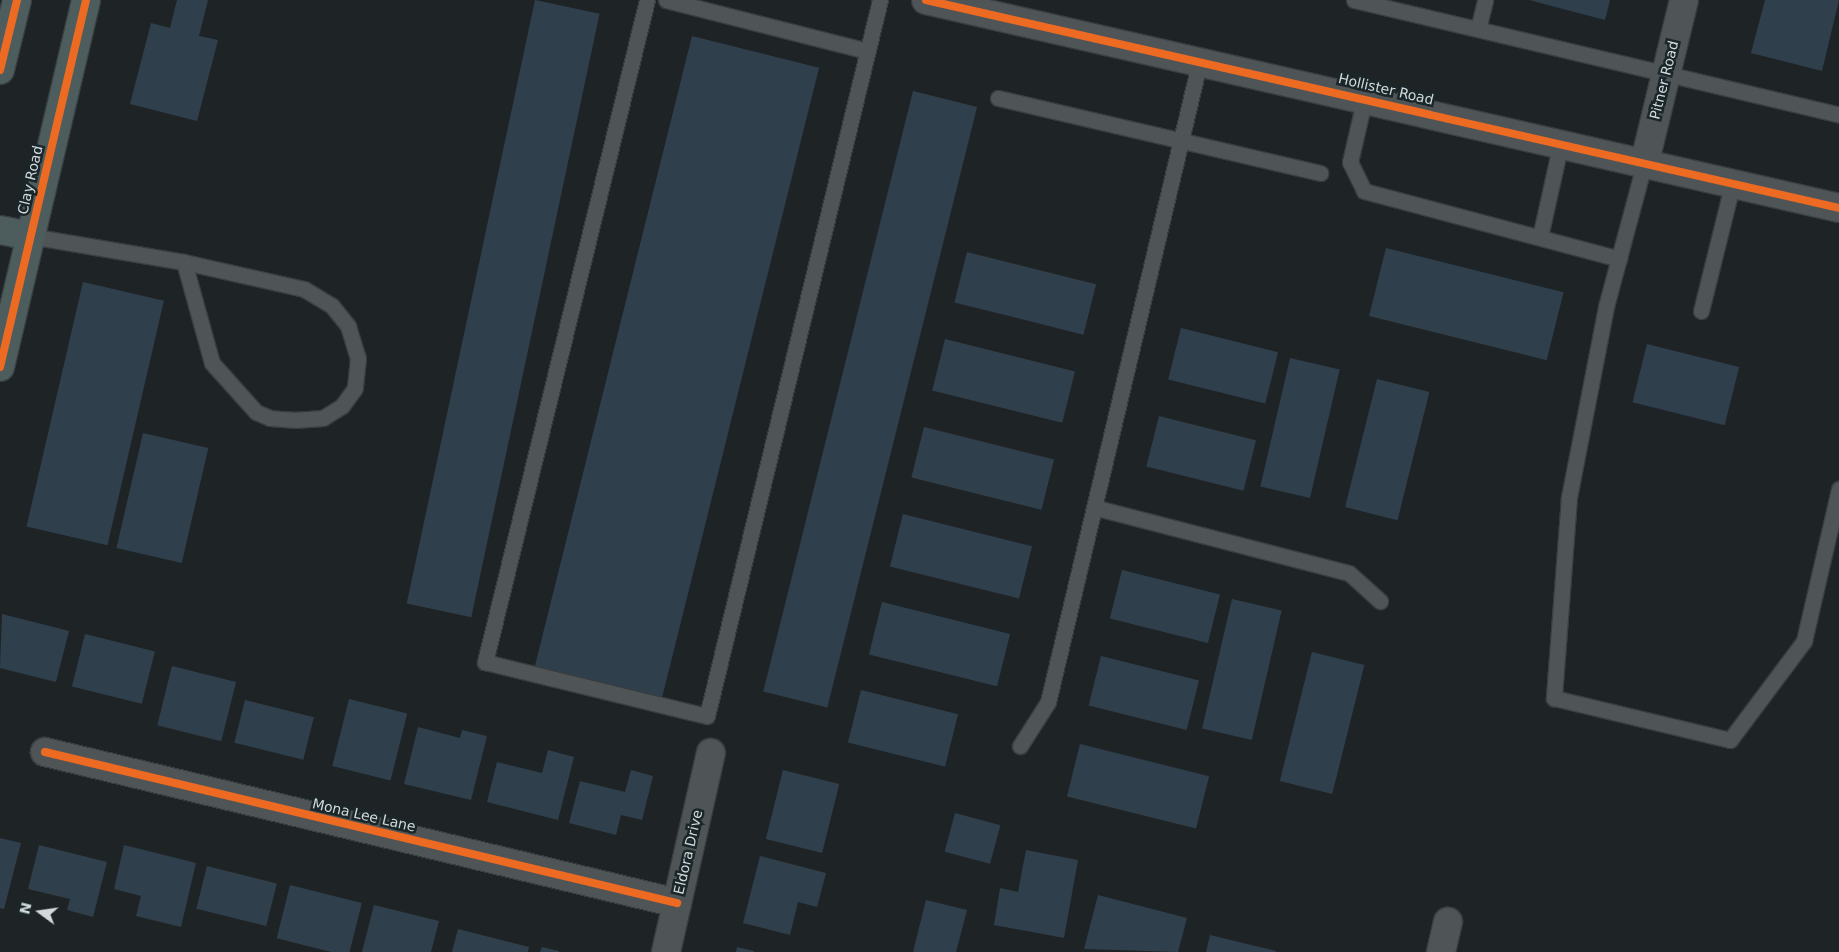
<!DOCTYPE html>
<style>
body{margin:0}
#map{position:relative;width:1839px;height:952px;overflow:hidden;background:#1e2426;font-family:"DejaVu Sans",sans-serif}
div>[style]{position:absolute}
.building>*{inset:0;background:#303f4c;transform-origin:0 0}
.roads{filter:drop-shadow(1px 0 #383e40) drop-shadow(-1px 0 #383e40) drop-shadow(0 1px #383e40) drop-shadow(0 -1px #383e40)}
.lane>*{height:15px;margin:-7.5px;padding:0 7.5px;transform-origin:7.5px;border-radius:7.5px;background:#4f5456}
.street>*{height:28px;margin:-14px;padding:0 14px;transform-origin:14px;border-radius:14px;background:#4f5456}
.secondary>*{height:28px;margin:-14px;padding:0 14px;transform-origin:14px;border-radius:14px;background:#4f5456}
.primary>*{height:28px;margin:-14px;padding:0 14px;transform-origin:14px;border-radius:14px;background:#4d5d5e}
.cycleway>*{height:8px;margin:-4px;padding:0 4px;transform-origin:4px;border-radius:4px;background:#ed6a23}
span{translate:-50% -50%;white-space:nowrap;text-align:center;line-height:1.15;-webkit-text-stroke:5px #1a2629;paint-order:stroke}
.street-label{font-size:14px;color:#d1d9db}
.north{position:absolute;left:15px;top:887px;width:50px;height:50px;-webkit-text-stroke:4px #1a2629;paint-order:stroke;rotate:284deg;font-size:14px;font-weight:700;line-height:20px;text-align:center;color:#d1d9db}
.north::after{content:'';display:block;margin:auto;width:18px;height:22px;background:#d1d9db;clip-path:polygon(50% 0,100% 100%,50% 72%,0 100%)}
</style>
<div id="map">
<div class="building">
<i style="clip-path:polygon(177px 0,208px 0,199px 36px,218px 40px,197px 121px,130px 104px,151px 23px,170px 28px)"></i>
<i style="left:535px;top:0;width:66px;height:617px;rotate:12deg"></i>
<i style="clip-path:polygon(1529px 0,1610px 0,1605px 20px)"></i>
<i style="clip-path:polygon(1765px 0,1839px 0,1822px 71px,1751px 53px)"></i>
<i style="left:692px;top:36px;width:131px;height:649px;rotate:14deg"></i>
<i style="left:913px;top:91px;width:66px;height:619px;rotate:14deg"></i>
<i style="left:1386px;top:248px;width:183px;height:70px;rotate:14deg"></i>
<i style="left:967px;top:252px;width:133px;height:52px;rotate:14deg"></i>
<i style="left:83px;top:282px;width:83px;height:251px;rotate:13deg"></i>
<i style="left:1181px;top:328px;width:100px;height:53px;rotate:14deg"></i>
<i style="left:945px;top:339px;width:134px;height:53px;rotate:14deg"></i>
<i style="left:1647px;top:344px;width:95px;height:60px;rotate:14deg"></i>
<i style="left:1290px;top:358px;width:51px;height:132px;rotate:13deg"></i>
<i style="left:1377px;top:379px;width:54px;height:132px;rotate:14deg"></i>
<i style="left:1159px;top:416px;width:100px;height:52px;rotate:14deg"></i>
<i style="left:924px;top:427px;width:134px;height:52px;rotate:14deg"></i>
<i style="left:143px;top:433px;width:67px;height:118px;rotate:13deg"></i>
<i style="left:903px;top:514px;width:133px;height:54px;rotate:14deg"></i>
<i style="left:1122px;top:570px;width:101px;height:50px;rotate:14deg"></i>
<i style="left:1232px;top:599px;width:51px;height:133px;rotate:13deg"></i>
<i style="left:882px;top:602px;width:132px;height:54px;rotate:14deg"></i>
<i style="clip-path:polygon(2px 614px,69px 631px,56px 682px,0 668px)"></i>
<i style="left:85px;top:634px;width:72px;height:54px;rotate:14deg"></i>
<i style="left:1312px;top:652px;width:54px;height:133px;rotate:14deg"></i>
<i style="left:1101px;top:656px;width:101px;height:51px;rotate:14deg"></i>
<i style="left:172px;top:666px;width:66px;height:61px;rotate:14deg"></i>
<i style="left:861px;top:690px;width:100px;height:54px;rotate:14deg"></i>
<i style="left:349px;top:699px;width:60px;height:69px;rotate:14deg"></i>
<i style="left:245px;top:700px;width:71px;height:44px;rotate:14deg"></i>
<i style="clip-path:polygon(418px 727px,460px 738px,462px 730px,487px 736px,471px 800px,404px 784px)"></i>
<i style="left:1080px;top:744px;width:133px;height:54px;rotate:14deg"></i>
<i style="clip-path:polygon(548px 750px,574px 757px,558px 820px,487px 802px,497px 762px,542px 773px)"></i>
<i style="clip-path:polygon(631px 770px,653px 776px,642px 820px,621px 815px,616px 835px,569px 823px,580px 781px,625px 792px)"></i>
<i style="left:783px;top:770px;width:58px;height:71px;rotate:14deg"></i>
<i style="left:955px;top:813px;width:47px;height:40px;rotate:15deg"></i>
<i style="clip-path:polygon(0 838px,21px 843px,4px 909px,0 908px)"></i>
<i style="clip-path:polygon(39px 845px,107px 862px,93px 917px,67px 910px,70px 899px,28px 889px)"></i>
<i style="clip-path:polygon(124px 845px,196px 863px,181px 927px,136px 916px,141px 896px,114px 889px)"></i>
<i style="clip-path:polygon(1026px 850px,1078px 860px,1064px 938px,994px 925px,1000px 888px,1018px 892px)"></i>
<i style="clip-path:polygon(760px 856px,826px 873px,817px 907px,798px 902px,790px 935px,743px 923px)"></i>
<i style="left:207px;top:866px;width:72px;height:44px;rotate:14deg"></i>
<i style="left:290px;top:885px;width:74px;height:55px;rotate:14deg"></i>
<i style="clip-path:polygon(1098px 895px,1187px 918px,1178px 952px,1084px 949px)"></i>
<i style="clip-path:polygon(926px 900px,967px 910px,956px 952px,913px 952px)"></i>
<i style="clip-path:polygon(374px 905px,439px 921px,431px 952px,362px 952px)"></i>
<i style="clip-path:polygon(458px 929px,529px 947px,528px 952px,452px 952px)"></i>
<i style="clip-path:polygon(1210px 935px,1276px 951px,1276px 952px,1206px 952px)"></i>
<i style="clip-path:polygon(542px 947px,559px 951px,559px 952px,540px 952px)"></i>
<i style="clip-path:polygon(737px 947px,754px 951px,754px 952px,736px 952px)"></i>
</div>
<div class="roads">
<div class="lane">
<i style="left:647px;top:0;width:682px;rotate:103.75deg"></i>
<i style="left:485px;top:662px;width:228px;rotate:13.7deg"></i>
<i style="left:707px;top:716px;width:737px;rotate:-76.42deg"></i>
<i style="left:666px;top:0;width:208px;rotate:14.2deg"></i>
<i style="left:1354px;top:0;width:498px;rotate:13.3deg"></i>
<i style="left:1478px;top:29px;width:30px;rotate:-76deg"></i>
<i style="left:1365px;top:97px;width:67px;rotate:103deg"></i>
<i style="left:1350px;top:162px;width:32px;rotate:64deg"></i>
<i style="left:1364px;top:191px;width:264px;rotate:14.9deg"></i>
<i style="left:998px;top:98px;width:331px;rotate:13.1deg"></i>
<i style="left:1645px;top:161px;width:151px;rotate:105deg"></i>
<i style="left:1606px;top:307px;width:194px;rotate:101deg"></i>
<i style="left:1569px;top:497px;width:202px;rotate:94.3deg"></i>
<i style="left:1554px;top:698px;width:181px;rotate:13.4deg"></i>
<i style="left:1730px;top:740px;width:124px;rotate:-53.2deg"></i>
<i style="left:1804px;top:641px;width:156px;rotate:-77deg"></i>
<i style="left:30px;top:236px;width:156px;rotate:9.6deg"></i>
<i style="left:184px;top:262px;width:123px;rotate:12.7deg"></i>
<i style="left:304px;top:289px;width:33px;rotate:31deg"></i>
<i style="left:332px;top:306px;width:26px;rotate:51deg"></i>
<i style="left:348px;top:326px;width:34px;rotate:73deg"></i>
<i style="left:358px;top:358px;width:30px;rotate:96deg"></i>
<i style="left:355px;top:388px;width:22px;rotate:126deg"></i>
<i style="left:342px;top:406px;width:22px;rotate:148deg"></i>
<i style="left:323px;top:418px;width:26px;rotate:176deg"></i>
<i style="left:297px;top:420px;width:27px;rotate:-176deg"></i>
<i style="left:270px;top:418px;width:15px;rotate:-157deg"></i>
<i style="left:256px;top:412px;width:66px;rotate:-131.9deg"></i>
<i style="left:212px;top:363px;width:105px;rotate:-105.5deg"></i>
<i style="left:1540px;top:237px;width:97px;rotate:-77.5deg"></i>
<i style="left:1701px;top:311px;width:133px;rotate:-76.1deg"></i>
<i style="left:1097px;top:508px;width:260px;rotate:14.5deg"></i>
<i style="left:1349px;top:573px;width:42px;rotate:42.1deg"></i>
<i style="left:1020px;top:746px;width:52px;rotate:-57.5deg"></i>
<i style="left:1048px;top:702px;width:660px;rotate:-76.68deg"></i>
</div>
<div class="street">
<i style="left:45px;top:752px;width:650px;rotate:13.44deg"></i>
<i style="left:666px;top:952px;width:204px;rotate:-77.3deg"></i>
<i style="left:1441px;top:952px;width:31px;rotate:-77deg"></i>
</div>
<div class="secondary">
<i style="left:926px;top:0;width:936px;rotate:12.83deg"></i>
<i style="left:1645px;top:161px;width:166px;rotate:-76.4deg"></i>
</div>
<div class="primary">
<i style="left:0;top:70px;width:72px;rotate:-76.3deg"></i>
<i style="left:0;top:230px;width:31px;rotate:11deg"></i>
<i style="left:0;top:367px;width:377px;rotate:-76.8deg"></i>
</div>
</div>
<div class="cycleway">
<i style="left:926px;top:0;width:936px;rotate:12.83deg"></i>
<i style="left:0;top:70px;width:72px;rotate:-76.3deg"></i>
<i style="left:0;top:367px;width:377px;rotate:-76.8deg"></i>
<i style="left:45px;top:752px;width:650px;rotate:13.44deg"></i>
</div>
<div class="street-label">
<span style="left:1664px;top:80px;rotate:-76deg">Pitner Road</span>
<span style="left:1386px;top:89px;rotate:13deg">Hollister Road</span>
<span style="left:30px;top:180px;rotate:-77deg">Clay Road</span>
<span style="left:364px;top:815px;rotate:13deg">Mona Lee Lane</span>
<span style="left:688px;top:852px;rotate:-77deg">Eldora Drive</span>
</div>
<div class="north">N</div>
</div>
